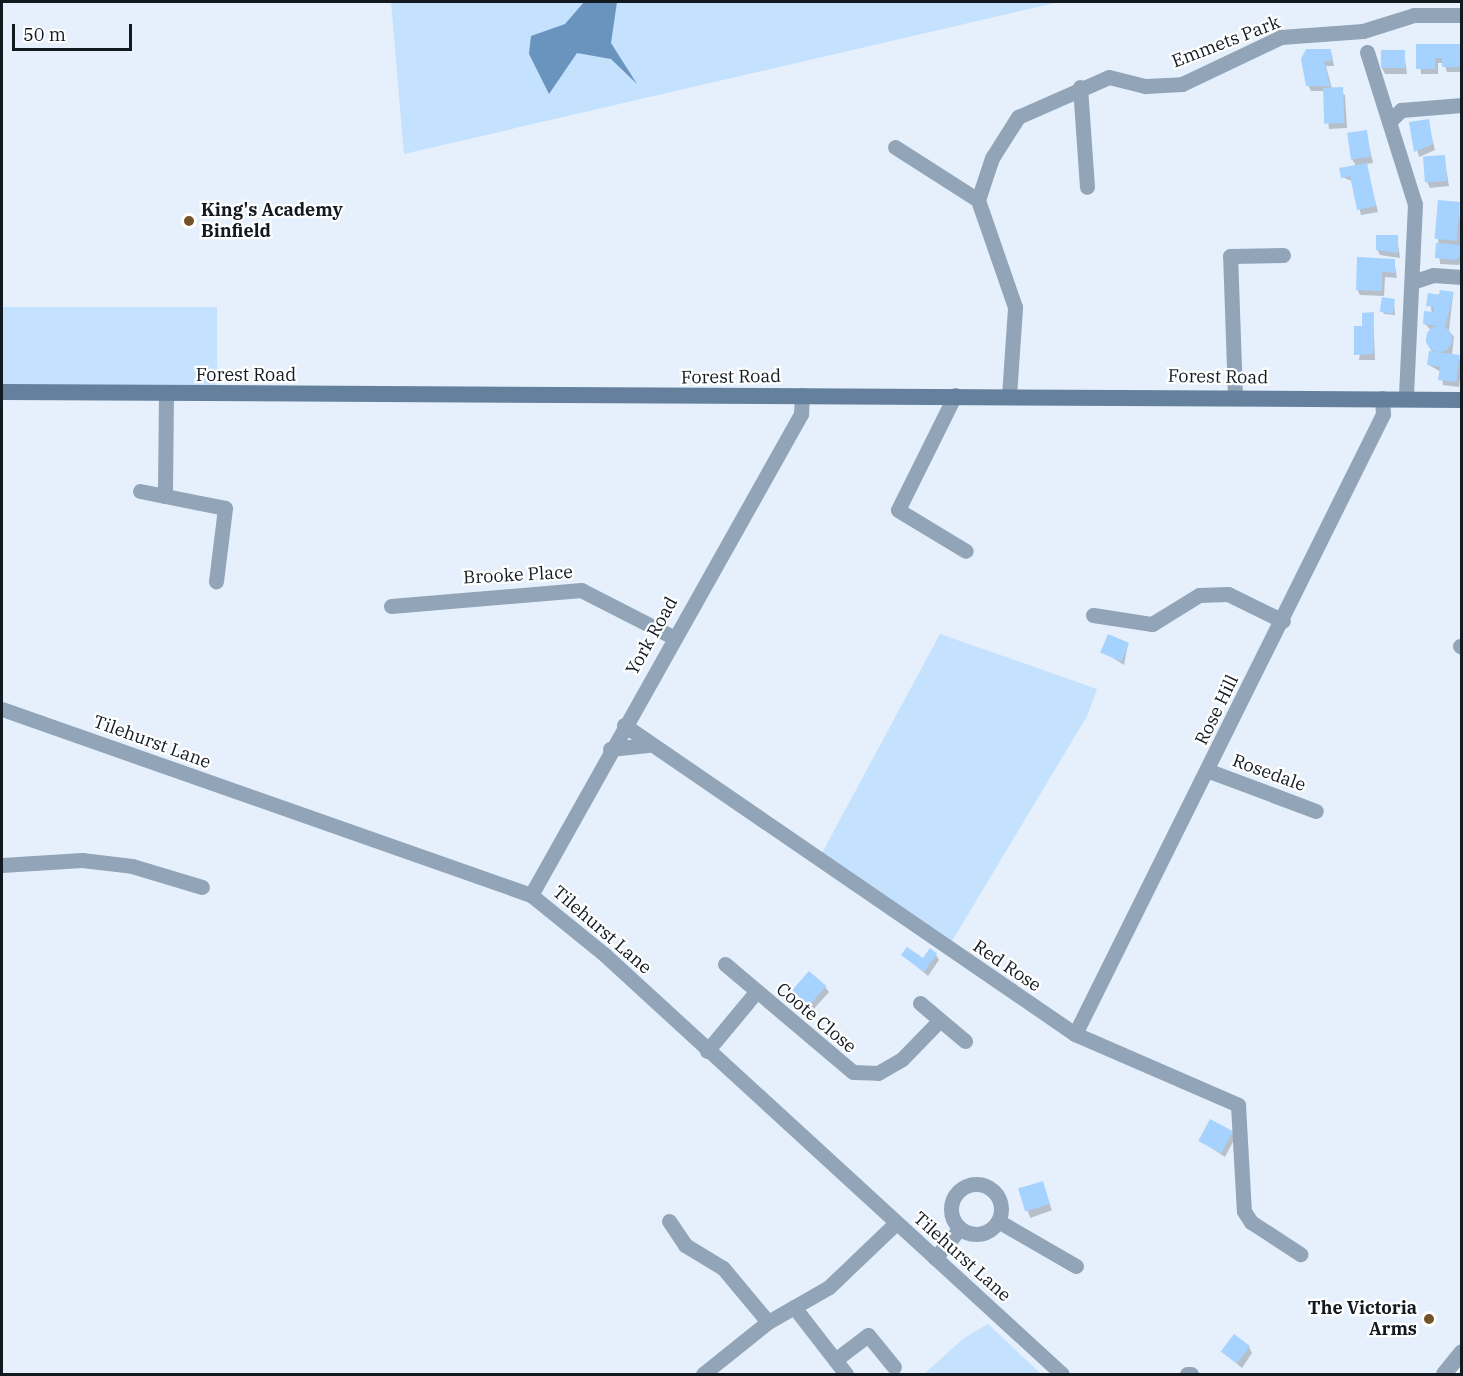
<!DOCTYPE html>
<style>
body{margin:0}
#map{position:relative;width:1463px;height:1376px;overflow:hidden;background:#e5f0fc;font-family:"IBM Plex Serif",serif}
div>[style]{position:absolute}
.green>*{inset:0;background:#c4e1fe;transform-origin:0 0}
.water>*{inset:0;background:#6994be}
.shadow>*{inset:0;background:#0003;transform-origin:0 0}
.building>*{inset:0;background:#a5d2ff;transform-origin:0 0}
.round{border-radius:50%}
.minor>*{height:15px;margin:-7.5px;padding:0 7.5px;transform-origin:7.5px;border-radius:7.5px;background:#91a4b8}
.minor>.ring{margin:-7.5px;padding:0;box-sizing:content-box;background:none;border:15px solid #91a4b8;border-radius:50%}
.tertiary>*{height:16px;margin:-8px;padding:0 8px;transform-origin:8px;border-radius:8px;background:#91a4b8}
.secondary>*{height:16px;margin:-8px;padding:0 8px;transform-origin:8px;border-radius:8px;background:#64809c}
.dots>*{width:16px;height:16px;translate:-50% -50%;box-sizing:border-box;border:3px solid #fff;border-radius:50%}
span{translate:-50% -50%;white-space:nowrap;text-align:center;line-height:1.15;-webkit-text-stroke:4.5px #fff;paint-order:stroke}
.street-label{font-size:18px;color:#131920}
.poi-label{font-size:18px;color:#131920;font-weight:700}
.left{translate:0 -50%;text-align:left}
.right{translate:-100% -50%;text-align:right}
.frame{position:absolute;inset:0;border:3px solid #131920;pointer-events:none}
.scale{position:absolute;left:12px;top:24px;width:120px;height:27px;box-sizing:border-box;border:3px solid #131920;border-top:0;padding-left:8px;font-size:18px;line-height:21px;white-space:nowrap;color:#131920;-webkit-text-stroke:4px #fff;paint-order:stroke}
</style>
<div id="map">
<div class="green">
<i style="clip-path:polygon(391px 2px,1059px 2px,404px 154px)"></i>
<i style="left:2px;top:307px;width:215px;height:80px"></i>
<i style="clip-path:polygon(940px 634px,1097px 689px,1087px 716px,952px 941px,822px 853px)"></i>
<i style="clip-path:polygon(988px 1324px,1041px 1374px,924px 1374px,964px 1338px)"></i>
</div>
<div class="water">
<i style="clip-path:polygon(584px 2px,617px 2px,611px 43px,637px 84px,611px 59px,577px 53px,549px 94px,529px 54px,531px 36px,565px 24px)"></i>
</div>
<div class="shadow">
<i style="clip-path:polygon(1418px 45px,1460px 45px,1462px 72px,1447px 72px,1444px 63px,1438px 63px,1438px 74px,1421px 74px)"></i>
<i style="clip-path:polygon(1331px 51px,1334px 66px,1326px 66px,1332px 89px,1345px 95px,1347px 128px,1329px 129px,1325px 91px,1311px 91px,1308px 85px)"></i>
<i style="clip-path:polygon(1404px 52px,1407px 74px,1385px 74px,1382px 68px)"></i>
<i style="clip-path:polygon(1428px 121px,1435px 150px,1419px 157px,1411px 123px)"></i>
<i style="clip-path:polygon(1366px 132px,1373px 163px,1366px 164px,1378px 212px,1361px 215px,1353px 182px,1343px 177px,1356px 166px,1352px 159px)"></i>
<i style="clip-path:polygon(1444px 156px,1449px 186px,1430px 188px,1427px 182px)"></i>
<i style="clip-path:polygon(1459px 203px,1462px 260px,1459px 265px,1440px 264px,1438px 238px)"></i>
<i style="clip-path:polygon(1397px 236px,1400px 258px,1380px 255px,1377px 249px)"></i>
<i style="clip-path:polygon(1394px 260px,1397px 278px,1385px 277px,1384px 296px,1360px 295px,1357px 289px)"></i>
<i style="clip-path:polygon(1453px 294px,1449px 331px,1454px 337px,1452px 355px,1462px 361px,1459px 387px,1443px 385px,1441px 372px,1429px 365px,1432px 352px,1426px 341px,1431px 330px,1424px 323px,1432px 314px,1429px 295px)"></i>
<i style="clip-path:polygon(1394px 300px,1395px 315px,1384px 314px,1383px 312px)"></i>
<i style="clip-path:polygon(1373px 314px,1375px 360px,1359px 360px,1364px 327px)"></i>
<i style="clip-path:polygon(1128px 644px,1124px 665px,1102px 651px)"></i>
<i style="clip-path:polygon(903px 955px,923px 960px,936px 955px,939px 960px,928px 976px)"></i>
<i style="clip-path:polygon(825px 987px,829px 992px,813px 1010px,794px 991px)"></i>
<i style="clip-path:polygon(1232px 1132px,1235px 1138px,1225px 1157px,1201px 1141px)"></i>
<i style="left:1042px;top:1183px;width:29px;height:23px;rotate:70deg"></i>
<i style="clip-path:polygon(1249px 1347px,1252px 1353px,1242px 1368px,1223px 1352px)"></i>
</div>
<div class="building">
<i style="clip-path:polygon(1416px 44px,1461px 44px,1461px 67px,1442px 67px,1442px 58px,1435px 58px,1435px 69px,1416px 69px)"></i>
<i style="clip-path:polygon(1306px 49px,1331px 49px,1331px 61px,1324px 61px,1330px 86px,1306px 86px,1301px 59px)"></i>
<i style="left:1381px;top:50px;width:24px;height:18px"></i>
<i style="left:1343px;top:87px;width:36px;height:20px;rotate:88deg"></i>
<i style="clip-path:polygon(1429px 119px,1433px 144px,1414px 152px,1409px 122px)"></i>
<i style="left:1367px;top:130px;width:27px;height:20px;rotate:82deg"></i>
<i style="left:1445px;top:155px;width:26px;height:22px;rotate:86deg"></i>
<i style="clip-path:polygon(1367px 163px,1376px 206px,1357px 210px,1350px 176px,1341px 178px,1339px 168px)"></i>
<i style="left:1438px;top:200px;width:22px;height:39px;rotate:5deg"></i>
<i style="clip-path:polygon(1376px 235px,1398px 235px,1398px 253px,1376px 250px)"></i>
<i style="clip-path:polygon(1436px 243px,1462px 245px,1462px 254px,1456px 260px,1435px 258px)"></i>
<i style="clip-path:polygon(1357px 257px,1395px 259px,1395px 273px,1382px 272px,1382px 291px,1356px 290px)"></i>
<i style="clip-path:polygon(1440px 290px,1454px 292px,1445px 327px,1423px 324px,1424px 311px,1434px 312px,1434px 307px,1426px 306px,1428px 293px,1439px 295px)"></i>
<i style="left:1382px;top:297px;width:13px;height:15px;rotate:9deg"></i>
<i style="clip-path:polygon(1374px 312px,1373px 354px,1354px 355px,1354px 326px,1362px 326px,1362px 313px)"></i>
<i class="round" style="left:1426px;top:326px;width:26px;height:26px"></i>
<i style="clip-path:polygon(1429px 351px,1460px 355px,1456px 382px,1438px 380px,1440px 367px,1427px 365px)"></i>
<i style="left:1108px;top:634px;width:23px;height:20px;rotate:23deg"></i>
<i style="clip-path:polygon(907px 947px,923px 958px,930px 948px,937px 954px,924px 972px,901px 955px)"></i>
<i style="left:809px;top:971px;width:23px;height:26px;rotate:41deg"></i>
<i style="left:1210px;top:1119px;width:26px;height:25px;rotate:28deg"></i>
<i style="left:1043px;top:1181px;width:24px;height:26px;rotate:73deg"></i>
<i style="left:1234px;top:1334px;width:20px;height:22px;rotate:37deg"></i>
</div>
<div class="minor">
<i style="left:1367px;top:52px;width:159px;rotate:72.5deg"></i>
<i style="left:1415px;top:204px;width:193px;rotate:92.7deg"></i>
<i style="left:1080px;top:87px;width:100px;rotate:86deg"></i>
<i style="left:1390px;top:121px;width:16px;rotate:-45deg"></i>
<i style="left:1401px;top:110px;width:61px;rotate:-4.7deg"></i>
<i style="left:895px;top:147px;width:98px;rotate:32.6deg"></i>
<i style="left:1412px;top:282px;width:22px;rotate:-18deg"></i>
<i style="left:1433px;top:275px;width:29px;rotate:4deg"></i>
<i style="left:166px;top:394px;width:102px;rotate:90.6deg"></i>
<i style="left:165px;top:496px;width:61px;rotate:11.3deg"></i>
<i style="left:225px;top:508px;width:74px;rotate:97deg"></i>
<i style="left:955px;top:395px;width:128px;rotate:116.4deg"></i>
<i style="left:898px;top:510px;width:79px;rotate:31.1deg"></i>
<i style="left:1009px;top:396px;width:89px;rotate:-86.1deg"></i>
<i style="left:1015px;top:307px;width:113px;rotate:-109.1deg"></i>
<i style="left:978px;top:200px;width:44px;rotate:-71.6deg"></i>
<i style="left:992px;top:158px;width:49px;rotate:-57.6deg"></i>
<i style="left:1018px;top:117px;width:99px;rotate:-23.7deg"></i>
<i style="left:1109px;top:77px;width:38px;rotate:14deg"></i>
<i style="left:1146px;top:86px;width:36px;rotate:-3deg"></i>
<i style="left:1182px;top:84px;width:110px;rotate:-25.4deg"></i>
<i style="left:1281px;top:37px;width:82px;rotate:-4.2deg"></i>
<i style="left:1363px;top:31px;width:53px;rotate:-17.4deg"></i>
<i style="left:1414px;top:15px;width:48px"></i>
<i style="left:1235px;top:396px;width:140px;rotate:-92deg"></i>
<i style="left:1230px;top:256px;width:53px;rotate:-1.1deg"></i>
<i style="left:140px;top:491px;width:25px;rotate:11deg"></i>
<i style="left:391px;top:606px;width:191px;rotate:-4.8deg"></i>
<i style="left:581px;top:590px;width:103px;rotate:27.1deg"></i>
<i style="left:1093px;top:615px;width:60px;rotate:8.7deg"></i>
<i style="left:1152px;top:624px;width:55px;rotate:-31.7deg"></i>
<i style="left:1199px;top:595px;width:29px;rotate:-2deg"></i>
<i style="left:1228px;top:594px;width:61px;rotate:26.1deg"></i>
<i style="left:1460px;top:646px;width:2px;rotate:27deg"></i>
<i style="left:2px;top:709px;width:561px;rotate:19.37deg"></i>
<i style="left:531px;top:895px;width:95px;rotate:39deg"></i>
<i style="left:605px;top:955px;width:620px;rotate:42.52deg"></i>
<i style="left:624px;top:725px;width:547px;rotate:34.42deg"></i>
<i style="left:1075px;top:1034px;width:178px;rotate:23.5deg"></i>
<i style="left:1238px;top:1105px;width:106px;rotate:86.8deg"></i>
<i style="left:1244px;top:1211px;width:13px;rotate:58deg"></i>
<i style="left:1251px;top:1222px;width:59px;rotate:33.1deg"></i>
<i style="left:610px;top:749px;width:38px;rotate:-6deg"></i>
<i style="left:1209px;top:771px;width:114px;rotate:20.5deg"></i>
<i style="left:2px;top:865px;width:80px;rotate:-3.6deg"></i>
<i style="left:82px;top:860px;width:50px;rotate:6.8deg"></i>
<i style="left:132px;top:866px;width:73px;rotate:16.7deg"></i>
<i style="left:531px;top:895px;width:552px;rotate:-60.69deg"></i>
<i style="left:801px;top:414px;width:19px;rotate:-87deg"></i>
<i style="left:725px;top:964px;width:167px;rotate:40.2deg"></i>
<i style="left:853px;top:1072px;width:25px;rotate:2deg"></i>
<i style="left:878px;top:1073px;width:28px;rotate:-30deg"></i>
<i style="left:902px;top:1059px;width:54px;rotate:-45.7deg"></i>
<i style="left:920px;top:1003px;width:59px;rotate:40.2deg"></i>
<i style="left:1075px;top:1034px;width:692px;rotate:-63.58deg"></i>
<i style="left:1383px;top:414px;width:16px;rotate:-94deg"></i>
<i style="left:707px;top:1051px;width:77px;rotate:-50.3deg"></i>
<i class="ring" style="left:951px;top:1184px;width:35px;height:35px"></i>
<i style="left:669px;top:1221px;width:29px;rotate:56deg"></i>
<i style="left:685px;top:1245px;width:44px;rotate:31.2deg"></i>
<i style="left:723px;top:1268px;width:70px;rotate:50.2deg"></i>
<i style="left:768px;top:1322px;width:70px;rotate:-29.8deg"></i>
<i style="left:829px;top:1287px;width:93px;rotate:-43.7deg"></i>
<i style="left:998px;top:1221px;width:90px;rotate:30deg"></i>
<i style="left:935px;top:1258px;width:39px;rotate:-50deg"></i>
<i style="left:794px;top:1307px;width:85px;rotate:52.2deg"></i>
<i style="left:835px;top:1360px;width:41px;rotate:-37.1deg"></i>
<i style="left:868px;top:1335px;width:41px;rotate:50.9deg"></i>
<i style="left:703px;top:1374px;width:83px;rotate:-38.7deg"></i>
<i style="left:1187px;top:1374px;width:4px"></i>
</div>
<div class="tertiary">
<i style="left:1444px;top:1374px;width:28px;rotate:-51deg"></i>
</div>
<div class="secondary">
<i style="left:2px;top:392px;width:1460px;rotate:0.31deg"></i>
</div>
<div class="dots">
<i style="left:189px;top:221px;background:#74522a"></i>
<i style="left:1429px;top:1319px;background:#74522a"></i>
</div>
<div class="street-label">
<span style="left:1226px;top:42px;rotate:-21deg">Emmets Park</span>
<span style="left:246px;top:375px">Forest Road</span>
<span style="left:731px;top:377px;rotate:-1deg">Forest Road</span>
<span style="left:1218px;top:377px;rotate:1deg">Forest Road</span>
<span style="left:518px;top:575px;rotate:-3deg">Brooke Place</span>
<span style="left:652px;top:636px;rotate:-61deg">York Road</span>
<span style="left:1217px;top:710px;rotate:-64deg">Rose Hill</span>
<span style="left:152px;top:742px;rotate:20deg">Tilehurst Lane</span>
<span style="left:1269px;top:773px;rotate:20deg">Rosedale</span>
<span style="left:602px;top:930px;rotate:41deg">Tilehurst Lane</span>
<span style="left:1007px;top:966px;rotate:34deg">Red Rose</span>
<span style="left:816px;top:1018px;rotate:40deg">Coote Close</span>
<span style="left:962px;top:1257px;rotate:42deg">Tilehurst Lane</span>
</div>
<div class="poi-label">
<span class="left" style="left:201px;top:221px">King's Academy<br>Binfield</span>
<span class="right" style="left:1417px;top:1319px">The Victoria<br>Arms</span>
</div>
<div class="frame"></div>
<div class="scale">50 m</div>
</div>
